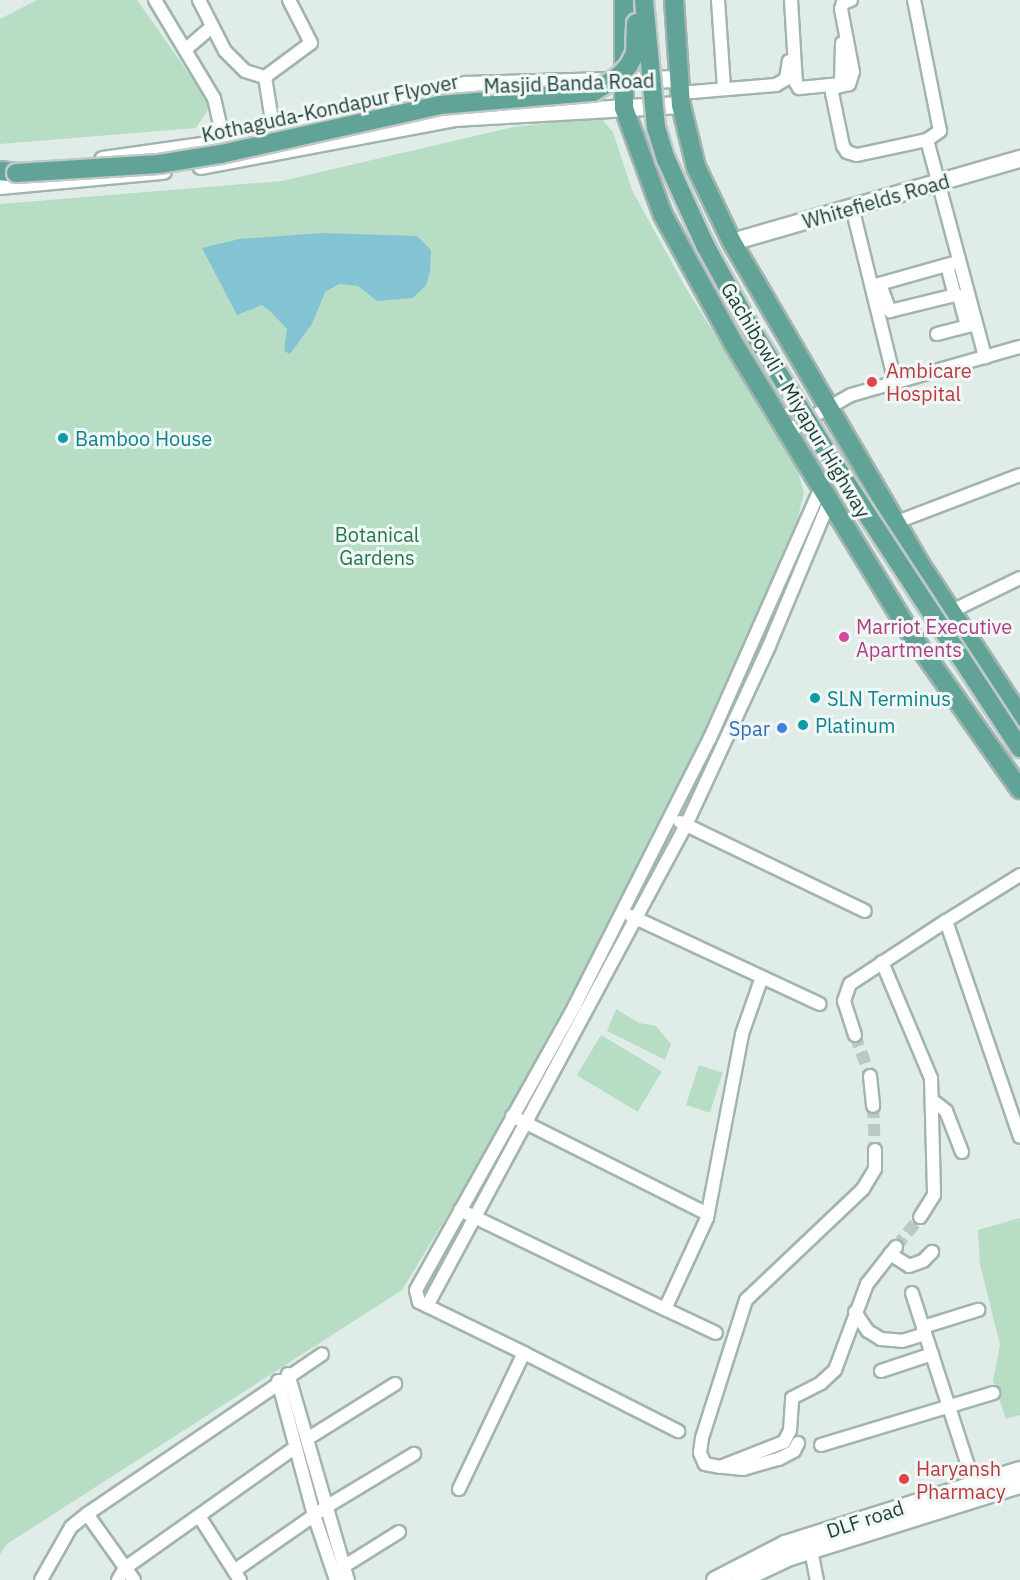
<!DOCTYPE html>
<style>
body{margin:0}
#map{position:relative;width:1020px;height:1580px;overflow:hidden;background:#e0ece7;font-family:"IBM Plex Sans",sans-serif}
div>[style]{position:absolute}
.green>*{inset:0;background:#b7dec4;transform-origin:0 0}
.water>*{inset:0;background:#84c3d4}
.street-tunnel>*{height:12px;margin-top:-6px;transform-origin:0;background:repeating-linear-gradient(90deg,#b9c9c4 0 12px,transparent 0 18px)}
.roads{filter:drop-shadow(2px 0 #a2b4af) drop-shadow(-2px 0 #a2b4af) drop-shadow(0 2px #a2b4af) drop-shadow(0 -2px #a2b4af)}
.street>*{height:12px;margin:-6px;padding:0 6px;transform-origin:6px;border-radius:6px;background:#fff}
.secondary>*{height:16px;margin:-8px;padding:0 8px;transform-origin:8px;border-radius:8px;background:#fff}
.primary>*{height:18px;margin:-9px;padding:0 9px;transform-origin:9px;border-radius:9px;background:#61a497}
.bridges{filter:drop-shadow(2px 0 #c0c9c7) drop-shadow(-2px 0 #c0c9c7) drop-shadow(0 2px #c0c9c7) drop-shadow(0 -2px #c0c9c7)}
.primary-bridge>*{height:18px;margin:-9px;padding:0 9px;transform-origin:9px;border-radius:9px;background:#61a497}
.dots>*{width:16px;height:16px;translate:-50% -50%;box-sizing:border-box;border:3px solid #f0f8f5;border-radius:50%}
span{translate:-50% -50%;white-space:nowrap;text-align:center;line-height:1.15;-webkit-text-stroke:6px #f0f8f5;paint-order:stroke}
.street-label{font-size:20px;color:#1f3d37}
.health-label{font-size:20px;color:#be3a42}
.left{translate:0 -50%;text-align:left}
.culture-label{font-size:20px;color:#0d838f}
.park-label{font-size:20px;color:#27764b}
.hotel-label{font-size:20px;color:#b23c85}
.shop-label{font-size:20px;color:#366cbe}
.right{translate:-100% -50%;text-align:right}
</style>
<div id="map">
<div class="green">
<i style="clip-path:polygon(37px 0,137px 0,211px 105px,196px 128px,0 144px,0 19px)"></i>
<i style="clip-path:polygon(600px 117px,613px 132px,632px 190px,687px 290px,796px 464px,804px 493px,795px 529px,707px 732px,510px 1113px,402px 1290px,7px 1544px,0 1554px,0 204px,282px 181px,513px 127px)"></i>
<i style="clip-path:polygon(616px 1009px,639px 1023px,656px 1026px,671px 1044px,665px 1060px,607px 1031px)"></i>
<i style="left:601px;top:1035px;width:71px;height:47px;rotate:31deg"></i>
<i style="left:699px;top:1065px;width:25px;height:42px;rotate:18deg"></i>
<i style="clip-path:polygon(1020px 1218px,1020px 1415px,1006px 1419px,993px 1381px,1000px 1345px,980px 1264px,978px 1230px)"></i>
</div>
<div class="water">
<i style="clip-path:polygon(322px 233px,417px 236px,431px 250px,430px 272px,426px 285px,413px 298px,377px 301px,358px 286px,339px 284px,325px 292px,312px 324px,290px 354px,284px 351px,287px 329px,271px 312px,262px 305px,237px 315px,202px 248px,239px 239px)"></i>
</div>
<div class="street-tunnel">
<i style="left:855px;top:1035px;width:44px;rotate:69.9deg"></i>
<i style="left:873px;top:1106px;width:44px;rotate:87.4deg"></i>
<i style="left:896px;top:1247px;width:38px;rotate:-51deg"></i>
</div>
<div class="roads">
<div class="street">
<i style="left:155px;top:0;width:114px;rotate:59deg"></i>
<i style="left:214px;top:98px;width:45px;rotate:77.2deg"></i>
<i style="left:199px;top:0;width:57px;rotate:63deg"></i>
<i style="left:225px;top:51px;width:28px;rotate:45deg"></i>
<i style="left:245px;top:71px;width:21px;rotate:17deg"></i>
<i style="left:718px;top:0;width:88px;rotate:86.1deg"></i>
<i style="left:791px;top:0;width:83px;rotate:86.6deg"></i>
<i style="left:796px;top:83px;width:6px;rotate:59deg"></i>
<i style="left:799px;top:88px;width:42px;rotate:-5.4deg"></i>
<i style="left:841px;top:84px;width:41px;rotate:-88.6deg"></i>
<i style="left:851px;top:0;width:9px;rotate:159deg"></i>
<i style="left:843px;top:3px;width:6px;rotate:108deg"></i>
<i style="left:841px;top:9px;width:64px;rotate:79.2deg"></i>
<i style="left:853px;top:72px;width:13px;rotate:108deg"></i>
<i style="left:849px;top:84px;width:16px;rotate:166deg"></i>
<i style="left:833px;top:88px;width:5px;rotate:101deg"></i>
<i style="left:832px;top:93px;width:54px;rotate:78.3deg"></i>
<i style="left:843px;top:146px;width:7px;rotate:56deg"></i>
<i style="left:847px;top:152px;width:10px;rotate:17deg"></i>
<i style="left:857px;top:155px;width:72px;rotate:-12.1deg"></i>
<i style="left:927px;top:140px;width:16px;rotate:-35deg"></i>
<i style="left:940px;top:131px;width:134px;rotate:-101.2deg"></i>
<i style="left:185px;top:50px;width:33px;rotate:-41deg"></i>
<i style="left:265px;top:77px;width:57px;rotate:-36.5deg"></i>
<i style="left:311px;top:43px;width:48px;rotate:-117.1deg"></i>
<i style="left:265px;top:77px;width:57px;rotate:80.9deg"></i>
<i style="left:680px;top:93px;width:96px;rotate:-4.8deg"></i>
<i style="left:776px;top:85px;width:12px;rotate:-31deg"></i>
<i style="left:786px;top:79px;width:18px;rotate:-81deg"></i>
<i style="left:927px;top:140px;width:225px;rotate:75deg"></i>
<i style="left:852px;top:207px;width:180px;rotate:76.2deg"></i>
<i style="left:880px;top:284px;width:29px;rotate:70deg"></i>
<i style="left:890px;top:311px;width:63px;rotate:-13.8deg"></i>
<i style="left:951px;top:296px;width:5px;rotate:-53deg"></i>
<i style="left:954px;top:292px;width:28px;rotate:-105deg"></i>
<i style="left:872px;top:286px;width:85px;rotate:-15.7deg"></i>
<i style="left:959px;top:296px;width:31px;rotate:75deg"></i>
<i style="left:937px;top:334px;width:40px;rotate:-14.4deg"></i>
<i style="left:787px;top:431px;width:73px;rotate:-29.4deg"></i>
<i style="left:851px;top:395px;width:176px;rotate:-15.9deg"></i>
<i style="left:897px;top:522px;width:132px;rotate:-20.9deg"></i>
<i style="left:950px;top:612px;width:78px;rotate:-25.9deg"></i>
<i style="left:680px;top:822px;width:205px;rotate:25.7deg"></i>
<i style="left:1020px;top:875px;width:87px;rotate:148.1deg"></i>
<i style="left:946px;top:921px;width:228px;rotate:71.1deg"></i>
<i style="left:631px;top:916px;width:208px;rotate:25deg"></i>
<i style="left:882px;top:962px;width:126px;rotate:67.1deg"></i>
<i style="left:931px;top:1078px;width:117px;rotate:88.5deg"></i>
<i style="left:934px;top:1195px;width:26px;rotate:122deg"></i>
<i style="left:855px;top:1035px;width:36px;rotate:-108deg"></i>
<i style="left:844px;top:1001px;width:18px;rotate:-71deg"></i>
<i style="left:850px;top:984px;width:115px;rotate:-33.3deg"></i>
<i style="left:870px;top:1076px;width:30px;rotate:84deg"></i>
<i style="left:932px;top:1100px;width:18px;rotate:38deg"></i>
<i style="left:946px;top:1111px;width:44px;rotate:68.7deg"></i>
<i style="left:512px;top:1116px;width:219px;rotate:26.6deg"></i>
<i style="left:875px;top:1150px;width:19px;rotate:90deg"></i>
<i style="left:875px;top:1169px;width:23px;rotate:121deg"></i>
<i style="left:863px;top:1189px;width:161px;rotate:136.5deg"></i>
<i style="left:746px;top:1300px;width:145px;rotate:107.7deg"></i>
<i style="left:702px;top:1438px;width:15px;rotate:98deg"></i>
<i style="left:700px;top:1453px;width:12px;rotate:66deg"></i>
<i style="left:705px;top:1464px;width:15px;rotate:11deg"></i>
<i style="left:720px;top:1467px;width:69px;rotate:-21.3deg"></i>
<i style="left:784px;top:1442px;width:13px;rotate:-63deg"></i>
<i style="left:790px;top:1430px;width:32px;rotate:-86deg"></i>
<i style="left:792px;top:1398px;width:33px;rotate:-27deg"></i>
<i style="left:821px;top:1383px;width:19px;rotate:-43deg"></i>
<i style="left:835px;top:1370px;width:92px;rotate:-69.6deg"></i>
<i style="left:867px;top:1284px;width:47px;rotate:-51.9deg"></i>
<i style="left:460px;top:1210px;width:228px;rotate:25.8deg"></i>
<i style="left:665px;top:1309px;width:100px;rotate:-65.2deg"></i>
<i style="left:707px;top:1218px;width:187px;rotate:-79.2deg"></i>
<i style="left:742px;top:1034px;width:60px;rotate:-70.7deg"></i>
<i style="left:890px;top:1254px;width:22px;rotate:32deg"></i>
<i style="left:909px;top:1266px;width:15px;rotate:-20deg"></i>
<i style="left:923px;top:1261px;width:13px;rotate:-45deg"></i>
<i style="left:912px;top:1293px;width:36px;rotate:72deg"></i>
<i style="left:427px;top:1306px;width:546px;rotate:-61.7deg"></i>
<i style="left:686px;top:825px;width:197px;rotate:-65.1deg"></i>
<i style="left:769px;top:646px;width:158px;rotate:-67.3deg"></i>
<i style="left:665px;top:1309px;width:56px;rotate:25.2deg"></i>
<i style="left:855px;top:1312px;width:23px;rotate:56deg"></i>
<i style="left:868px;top:1331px;width:15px;rotate:32deg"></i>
<i style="left:881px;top:1339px;width:21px;rotate:5deg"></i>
<i style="left:902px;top:1341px;width:24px;rotate:-17deg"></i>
<i style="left:524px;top:1353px;width:117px;rotate:-154.1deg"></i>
<i style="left:419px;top:1302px;width:12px;rotate:-104deg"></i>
<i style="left:416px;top:1290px;width:326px;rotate:-60.8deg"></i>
<i style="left:575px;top:1005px;width:299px;rotate:-63.2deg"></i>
<i style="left:710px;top:738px;width:274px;rotate:-66.1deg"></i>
<i style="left:881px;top:1371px;width:54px;rotate:-18.4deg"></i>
<i style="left:288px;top:1374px;width:215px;rotate:73.8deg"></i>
<i style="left:278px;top:1381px;width:139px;rotate:75deg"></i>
<i style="left:314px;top:1515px;width:69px;rotate:71.3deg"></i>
<i style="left:307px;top:1439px;width:104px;rotate:-32deg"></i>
<i style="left:821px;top:1445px;width:180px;rotate:-16.8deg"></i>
<i style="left:724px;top:1467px;width:19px;rotate:6deg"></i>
<i style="left:743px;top:1469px;width:37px;rotate:-16deg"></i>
<i style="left:779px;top:1459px;width:17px;rotate:-28deg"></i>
<i style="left:794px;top:1451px;width:9px;rotate:-63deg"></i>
<i style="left:974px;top:1484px;width:165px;rotate:-108deg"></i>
<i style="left:923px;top:1327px;width:58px;rotate:-17.2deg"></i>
<i style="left:459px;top:1489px;width:151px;rotate:-64.5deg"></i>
<i style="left:524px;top:1353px;width:173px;rotate:26.9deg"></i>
<i style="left:87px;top:1514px;width:81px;rotate:54.5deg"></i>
<i style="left:199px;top:1516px;width:76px;rotate:57.4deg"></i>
<i style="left:811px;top:1550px;width:31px;rotate:79deg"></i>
<i style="left:343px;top:1567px;width:66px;rotate:-32deg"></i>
<i style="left:234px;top:1571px;width:112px;rotate:-34.8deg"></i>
<i style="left:326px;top:1507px;width:103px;rotate:-31.1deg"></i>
<i style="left:41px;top:1580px;width:61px;rotate:-60.5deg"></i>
<i style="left:71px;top:1527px;width:21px;rotate:-39deg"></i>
<i style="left:87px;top:1514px;width:284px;rotate:-34.2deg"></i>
<i style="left:118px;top:1580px;width:14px;rotate:-60deg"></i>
<i style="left:125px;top:1568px;width:209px;rotate:-35.3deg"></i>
</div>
<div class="secondary">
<i style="left:103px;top:160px;width:141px;rotate:-8.1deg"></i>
<i style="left:243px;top:140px;width:230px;rotate:-13.9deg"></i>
<i style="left:466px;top:85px;width:213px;rotate:-1.6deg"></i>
<i style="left:201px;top:166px;width:258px;rotate:-10.7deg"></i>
<i style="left:454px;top:118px;width:227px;rotate:-3.3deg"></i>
<i style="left:0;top:186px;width:164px;rotate:-5.3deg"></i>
<i style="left:732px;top:242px;width:300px;rotate:-16.1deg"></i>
<i style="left:715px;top:1580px;width:79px;rotate:-27.2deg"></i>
<i style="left:785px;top:1544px;width:246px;rotate:-17.5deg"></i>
<i style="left:741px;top:1580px;width:54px;rotate:-25.1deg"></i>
<i style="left:790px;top:1557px;width:241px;rotate:-17.4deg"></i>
</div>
<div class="primary">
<i style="left:624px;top:0;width:108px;rotate:90deg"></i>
<i style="left:624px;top:108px;width:114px;rotate:70deg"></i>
<i style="left:663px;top:215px;width:149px;rotate:61.2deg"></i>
<i style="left:735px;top:346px;width:343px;rotate:58.6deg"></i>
<i style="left:914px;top:639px;width:184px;rotate:54.8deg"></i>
<i style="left:674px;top:0;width:105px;rotate:86.2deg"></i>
<i style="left:681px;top:105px;width:64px;rotate:76.4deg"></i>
<i style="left:696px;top:167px;width:83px;rotate:64.4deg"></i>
<i style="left:732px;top:242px;width:380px;rotate:59.7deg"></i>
<i style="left:924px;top:570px;width:175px;rotate:56.7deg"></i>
<i style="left:0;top:171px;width:16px;rotate:7deg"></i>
</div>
</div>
<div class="bridges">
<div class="primary-bridge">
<i style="left:644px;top:0;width:128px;rotate:84.6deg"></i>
<i style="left:656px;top:127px;width:34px;rotate:73deg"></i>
<i style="left:666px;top:159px;width:94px;rotate:65.6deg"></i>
<i style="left:705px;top:245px;width:96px;rotate:61.3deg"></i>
<i style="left:751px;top:329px;width:169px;rotate:58.3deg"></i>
<i style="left:840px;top:473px;width:329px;rotate:56.8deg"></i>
<i style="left:16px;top:173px;width:143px;rotate:-3.6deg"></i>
<i style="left:159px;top:164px;width:63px;rotate:-9.2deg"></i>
<i style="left:221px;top:154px;width:224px;rotate:-12.6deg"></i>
<i style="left:440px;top:105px;width:154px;rotate:-4.9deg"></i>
<i style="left:593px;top:92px;width:29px;rotate:-31deg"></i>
<i style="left:618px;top:77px;width:16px;rotate:-47deg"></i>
<i style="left:629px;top:65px;width:13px;rotate:-63deg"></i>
<i style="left:635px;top:53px;width:30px;rotate:-88deg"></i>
</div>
</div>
<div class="dots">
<i style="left:872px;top:382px;background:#e0444e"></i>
<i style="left:63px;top:438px;background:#0f9aa8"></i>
<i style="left:844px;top:637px;background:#d1479c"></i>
<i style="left:815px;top:698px;background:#0f9aa8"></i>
<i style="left:803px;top:725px;background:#0f9aa8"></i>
<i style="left:782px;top:728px;background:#3f7fe0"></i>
<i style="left:904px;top:1479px;background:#e0444e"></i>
</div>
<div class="street-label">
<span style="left:569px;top:83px;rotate:-2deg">Masjid Banda Road</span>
<span style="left:330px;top:108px;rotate:-12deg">Kothaguda-Kondapur Flyover</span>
<span style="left:876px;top:201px;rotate:-16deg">Whitefields Road</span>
<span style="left:796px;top:400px;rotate:59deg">Gachibowli - Miyapur Highway</span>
<span style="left:865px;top:1519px;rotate:-18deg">DLF road</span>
</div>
<div class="health-label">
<span class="left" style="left:886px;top:382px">Ambicare<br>Hospital</span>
<span class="left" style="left:916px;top:1480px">Haryansh<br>Pharmacy</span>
</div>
<div class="culture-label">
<span class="left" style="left:75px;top:438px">Bamboo House</span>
<span class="left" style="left:827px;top:698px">SLN Terminus</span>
<span class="left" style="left:815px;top:725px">Platinum</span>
</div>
<div class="park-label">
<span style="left:377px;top:546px">Botanical<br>Gardens</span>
</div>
<div class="hotel-label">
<span class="left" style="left:856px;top:638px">Marriot Executive<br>Apartments</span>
</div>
<div class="shop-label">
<span class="right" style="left:770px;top:728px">Spar</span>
</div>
</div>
